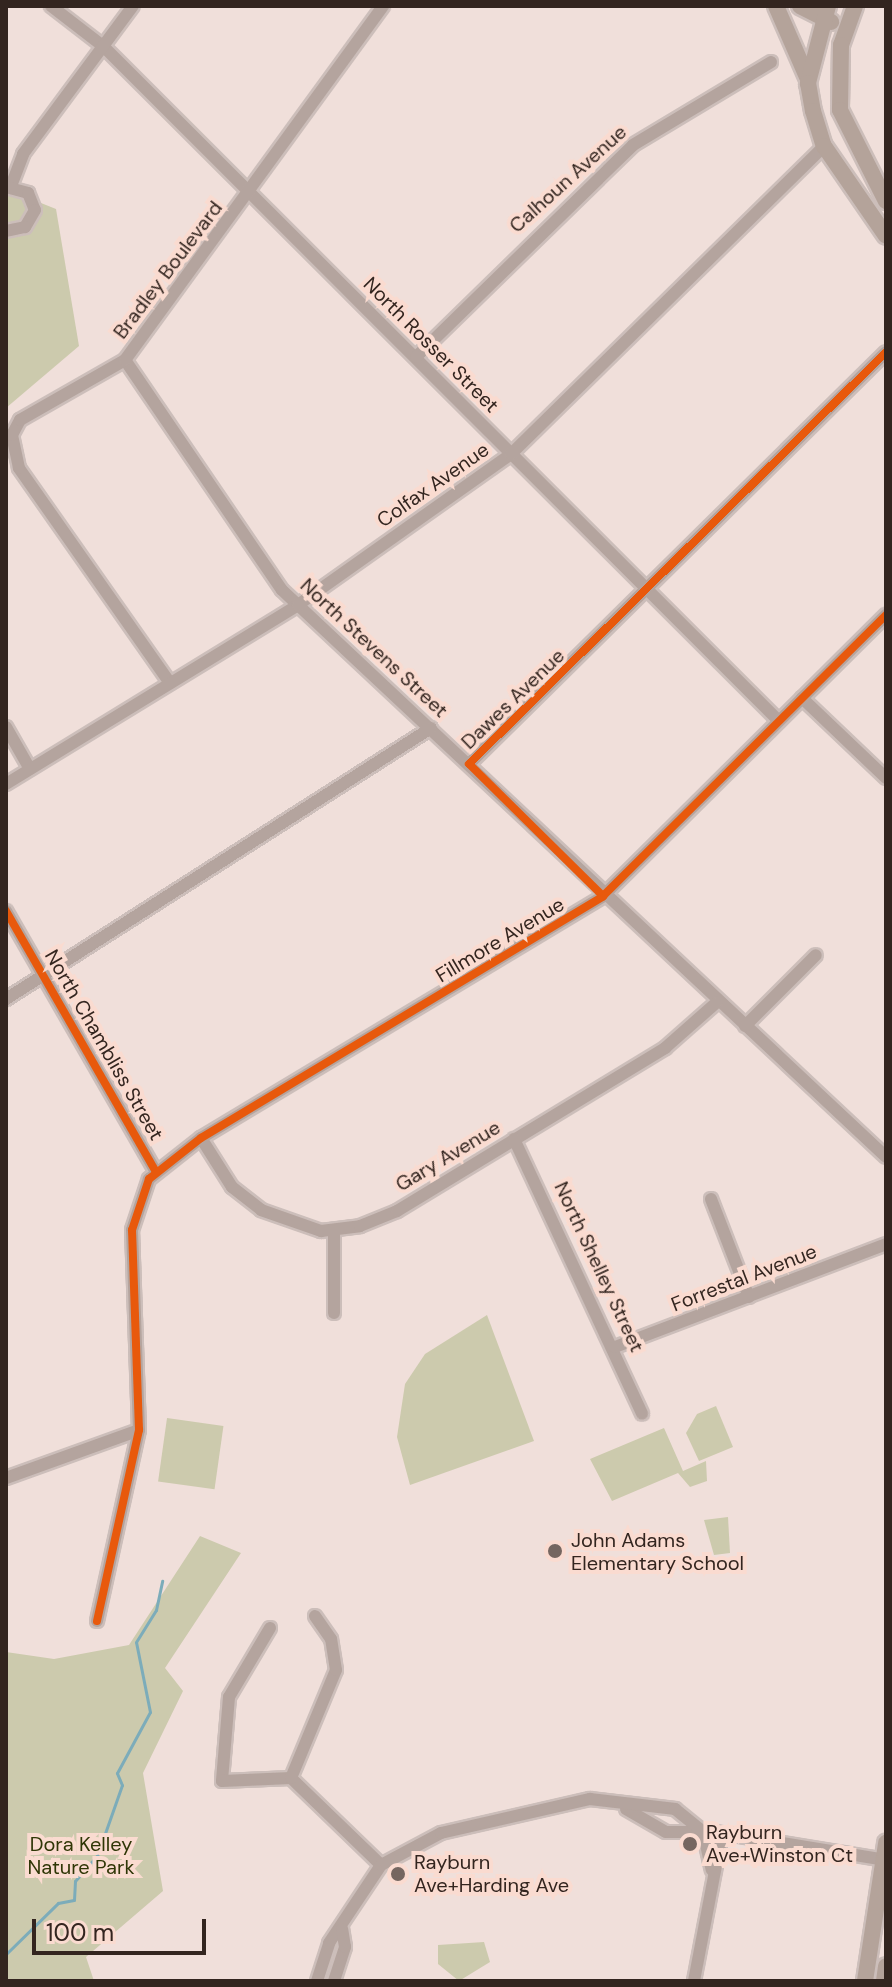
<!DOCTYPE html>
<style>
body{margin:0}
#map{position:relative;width:892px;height:1987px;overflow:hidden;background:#f0dfda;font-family:"DM Sans",sans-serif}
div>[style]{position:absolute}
.green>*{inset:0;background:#cccaad;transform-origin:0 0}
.stream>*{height:3px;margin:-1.5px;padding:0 1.5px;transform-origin:1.5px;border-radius:1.5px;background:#7cacba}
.roads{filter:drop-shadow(2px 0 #ccbeba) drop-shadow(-2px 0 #ccbeba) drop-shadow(0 2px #ccbeba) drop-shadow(0 -2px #ccbeba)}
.minor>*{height:12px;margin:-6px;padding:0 6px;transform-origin:6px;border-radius:6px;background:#b4a49e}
.secondary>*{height:16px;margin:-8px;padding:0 8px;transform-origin:8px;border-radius:8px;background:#b4a39a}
.cycleway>*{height:8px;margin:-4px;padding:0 4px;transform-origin:4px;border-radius:4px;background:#e8590c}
.dots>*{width:22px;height:22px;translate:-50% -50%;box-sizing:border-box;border:4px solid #fadbd0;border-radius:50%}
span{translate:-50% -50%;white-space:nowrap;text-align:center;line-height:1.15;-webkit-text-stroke:8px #fadbd0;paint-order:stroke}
.street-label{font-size:20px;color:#33251f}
.poi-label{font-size:20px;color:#33251f}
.left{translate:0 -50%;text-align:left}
.park-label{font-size:20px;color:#2f3606}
.frame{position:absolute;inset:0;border:8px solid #33251f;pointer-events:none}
.scale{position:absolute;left:32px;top:1919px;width:174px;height:36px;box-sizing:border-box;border:4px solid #33251f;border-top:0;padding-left:10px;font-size:24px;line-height:28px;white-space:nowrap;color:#33251f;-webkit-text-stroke:6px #fadbd0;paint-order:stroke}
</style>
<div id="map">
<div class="green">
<i style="clip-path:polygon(6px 189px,56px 209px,79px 346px,6px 408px)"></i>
<i style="clip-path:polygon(487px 1315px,534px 1441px,410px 1485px,397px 1437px,405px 1384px,425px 1354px)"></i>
<i style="clip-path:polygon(716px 1406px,733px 1447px,699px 1461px,686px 1433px,697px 1414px)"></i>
<i style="left:167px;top:1418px;width:57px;height:64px;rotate:8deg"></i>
<i style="clip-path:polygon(664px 1428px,683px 1471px,706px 1461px,707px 1481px,690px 1487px,678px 1473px,612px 1501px,590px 1459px)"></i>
<i style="clip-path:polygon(728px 1517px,730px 1553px,714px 1555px,704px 1520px)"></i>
<i style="clip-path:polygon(200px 1536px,241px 1553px,165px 1668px,183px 1691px,143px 1773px,163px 1891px,86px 1957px,94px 1981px,6px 1981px,6px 1652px,54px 1659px,129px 1645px)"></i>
<i style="clip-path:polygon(484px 1942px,490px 1962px,459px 1981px,438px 1964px,438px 1945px)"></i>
</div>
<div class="stream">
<i style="left:6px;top:1954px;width:73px;rotate:-44.4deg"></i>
<i style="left:58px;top:1903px;width:16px;rotate:-11deg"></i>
<i style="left:74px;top:1900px;width:19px;rotate:-87deg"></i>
<i style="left:75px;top:1881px;width:33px;rotate:-49deg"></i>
<i style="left:97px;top:1856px;width:75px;rotate:-70.6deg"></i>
<i style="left:122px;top:1785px;width:13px;rotate:-113deg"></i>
<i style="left:117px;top:1773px;width:69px;rotate:-61.6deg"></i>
<i style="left:150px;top:1712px;width:71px;rotate:-101.3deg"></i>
<i style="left:136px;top:1642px;width:38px;rotate:-58deg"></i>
<i style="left:156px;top:1610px;width:30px;rotate:-78deg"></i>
</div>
<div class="roads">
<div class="minor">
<i style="left:51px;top:6px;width:66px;rotate:37.6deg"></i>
<i style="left:103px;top:46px;width:952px;rotate:44.96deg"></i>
<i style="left:11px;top:186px;width:34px;rotate:-69deg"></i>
<i style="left:23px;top:154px;width:184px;rotate:-53.4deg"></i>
<i style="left:6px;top:187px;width:23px;rotate:15deg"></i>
<i style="left:28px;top:193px;width:18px;rotate:68deg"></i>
<i style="left:35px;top:210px;width:20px;rotate:120deg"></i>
<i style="left:25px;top:227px;width:19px;rotate:168deg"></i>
<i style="left:416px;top:357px;width:303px;rotate:-44.3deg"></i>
<i style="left:633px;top:145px;width:161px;rotate:-31deg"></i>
<i style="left:125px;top:360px;width:278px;rotate:55.7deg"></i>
<i style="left:282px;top:590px;width:828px;rotate:43.19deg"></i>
<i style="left:170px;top:683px;width:263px;rotate:-125.1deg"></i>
<i style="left:19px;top:468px;width:34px;rotate:-102deg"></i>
<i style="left:12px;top:435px;width:17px;rotate:-62deg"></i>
<i style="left:20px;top:420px;width:121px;rotate:-29.7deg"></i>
<i style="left:125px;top:360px;width:438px;rotate:-53.9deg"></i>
<i style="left:802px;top:698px;width:116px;rotate:43.6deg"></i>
<i style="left:6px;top:727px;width:48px;rotate:60.3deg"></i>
<i style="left:469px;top:764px;width:586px;rotate:-44.65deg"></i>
<i style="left:6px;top:784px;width:342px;rotate:-31.5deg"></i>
<i style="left:298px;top:605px;width:261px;rotate:-35.3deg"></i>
<i style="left:511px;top:454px;width:439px;rotate:-44.5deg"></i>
<i style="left:6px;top:911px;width:301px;rotate:60.1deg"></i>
<i style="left:6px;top:999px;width:504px;rotate:-32.52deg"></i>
<i style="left:745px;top:1026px;width:100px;rotate:-45deg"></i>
<i style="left:201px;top:1138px;width:58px;rotate:57.7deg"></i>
<i style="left:232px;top:1187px;width:37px;rotate:38deg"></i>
<i style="left:261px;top:1210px;width:64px;rotate:19.3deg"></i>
<i style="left:321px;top:1231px;width:39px;rotate:-7deg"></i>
<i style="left:360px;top:1226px;width:40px;rotate:-22deg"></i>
<i style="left:397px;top:1211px;width:314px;rotate:-31.3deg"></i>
<i style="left:665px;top:1048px;width:68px;rotate:-41.4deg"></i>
<i style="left:514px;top:1139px;width:303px;rotate:65deg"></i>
<i style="left:711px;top:1199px;width:105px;rotate:68.8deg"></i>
<i style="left:334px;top:1232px;width:81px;rotate:90deg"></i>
<i style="left:615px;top:1347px;width:290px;rotate:-20.8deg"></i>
<i style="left:6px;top:1478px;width:141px;rotate:-19.8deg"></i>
<i style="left:97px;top:1621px;width:196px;rotate:-77.6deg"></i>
<i style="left:139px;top:1430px;width:200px;rotate:-92deg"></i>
<i style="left:132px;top:1230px;width:54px;rotate:-71.6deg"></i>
<i style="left:149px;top:1179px;width:66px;rotate:-38.3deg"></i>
<i style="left:201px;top:1138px;width:469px;rotate:-31deg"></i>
<i style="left:603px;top:896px;width:399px;rotate:-44.8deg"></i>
<i style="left:270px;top:1628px;width:80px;rotate:120.7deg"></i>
<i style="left:229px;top:1697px;width:84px;rotate:94.8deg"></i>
<i style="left:222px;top:1781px;width:69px;rotate:-2.5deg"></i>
<i style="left:291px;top:1778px;width:125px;rotate:44deg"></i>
<i style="left:291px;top:1778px;width:117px;rotate:-67.4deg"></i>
<i style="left:336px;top:1670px;width:31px;rotate:-99deg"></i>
<i style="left:331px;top:1639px;width:28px;rotate:-125deg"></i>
<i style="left:626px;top:1809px;width:46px;rotate:29.9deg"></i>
<i style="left:666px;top:1832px;width:49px"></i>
<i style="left:715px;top:1832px;width:173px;rotate:9.3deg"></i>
<i style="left:703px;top:1832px;width:39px;rotate:77deg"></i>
<i style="left:317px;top:1981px;width:40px;rotate:-72deg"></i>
<i style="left:329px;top:1943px;width:94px;rotate:-56.3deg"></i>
<i style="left:381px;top:1865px;width:68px;rotate:-28.1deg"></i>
<i style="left:441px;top:1833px;width:153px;rotate:-12.9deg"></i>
<i style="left:590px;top:1799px;width:86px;rotate:6.7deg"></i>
<i style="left:675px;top:1809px;width:36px;rotate:39deg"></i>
<i style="left:334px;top:1981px;width:36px;rotate:-72deg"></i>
<i style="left:345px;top:1947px;width:18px;rotate:-99deg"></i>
<i style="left:694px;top:1981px;width:150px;rotate:-79.2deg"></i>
</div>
<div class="secondary">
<i style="left:776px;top:6px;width:77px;rotate:66.4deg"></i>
<i style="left:800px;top:6px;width:35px;rotate:27deg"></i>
<i style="left:828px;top:6px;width:80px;rotate:104.6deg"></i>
<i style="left:808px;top:83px;width:28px;rotate:80deg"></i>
<i style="left:813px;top:111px;width:37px;rotate:73deg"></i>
<i style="left:824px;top:146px;width:109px;rotate:55.4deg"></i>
<i style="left:855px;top:6px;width:41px;rotate:109.7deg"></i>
<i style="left:841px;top:45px;width:65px;rotate:90.9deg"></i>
<i style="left:840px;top:110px;width:102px;rotate:63.2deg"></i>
<i style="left:865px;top:1981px;width:140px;rotate:-81.3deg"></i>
<i style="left:884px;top:1981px;width:15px;rotate:-82deg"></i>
</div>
</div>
<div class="cycleway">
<i style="left:603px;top:896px;width:188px;rotate:-135.4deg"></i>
<i style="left:469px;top:764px;width:586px;rotate:-44.65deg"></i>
<i style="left:6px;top:911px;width:301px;rotate:60.1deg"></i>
<i style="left:97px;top:1621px;width:196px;rotate:-77.6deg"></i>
<i style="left:139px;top:1430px;width:200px;rotate:-92deg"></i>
<i style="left:132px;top:1230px;width:54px;rotate:-71.6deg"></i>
<i style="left:149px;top:1179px;width:66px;rotate:-38.3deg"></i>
<i style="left:201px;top:1138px;width:469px;rotate:-31deg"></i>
<i style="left:603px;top:896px;width:399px;rotate:-44.8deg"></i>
</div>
<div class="dots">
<i style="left:555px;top:1551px;background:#756660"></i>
<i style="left:690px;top:1844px;background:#756660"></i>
<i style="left:398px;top:1874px;background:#756660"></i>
</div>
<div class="street-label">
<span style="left:568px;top:179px;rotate:-42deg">Calhoun Avenue</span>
<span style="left:168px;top:270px;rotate:-53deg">Bradley Boulevard</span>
<span style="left:431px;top:345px;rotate:45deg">North Rosser Street</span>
<span style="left:433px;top:485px;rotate:-35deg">Colfax Avenue</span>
<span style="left:374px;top:648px;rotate:43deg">North Stevens Street</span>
<span style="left:513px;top:699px;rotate:-44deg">Dawes Avenue</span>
<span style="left:500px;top:940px;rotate:-31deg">Fillmore Avenue</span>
<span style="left:104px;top:1045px;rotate:60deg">North Chambliss Street</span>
<span style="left:448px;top:1156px;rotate:-31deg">Gary Avenue</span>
<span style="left:599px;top:1267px;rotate:65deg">North Shelley Street</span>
<span style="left:744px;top:1278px;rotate:-21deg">Forrestal Avenue</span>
</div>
<div class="poi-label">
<span class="left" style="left:571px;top:1552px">John Adams<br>Elementary School</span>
<span class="left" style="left:706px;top:1844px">Rayburn<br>Ave+Winston Ct</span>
<span class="left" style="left:414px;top:1874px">Rayburn<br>Ave+Harding Ave</span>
</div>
<div class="park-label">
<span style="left:81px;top:1856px">Dora Kelley<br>Nature Park</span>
</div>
<div class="frame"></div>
<div class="scale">100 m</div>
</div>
